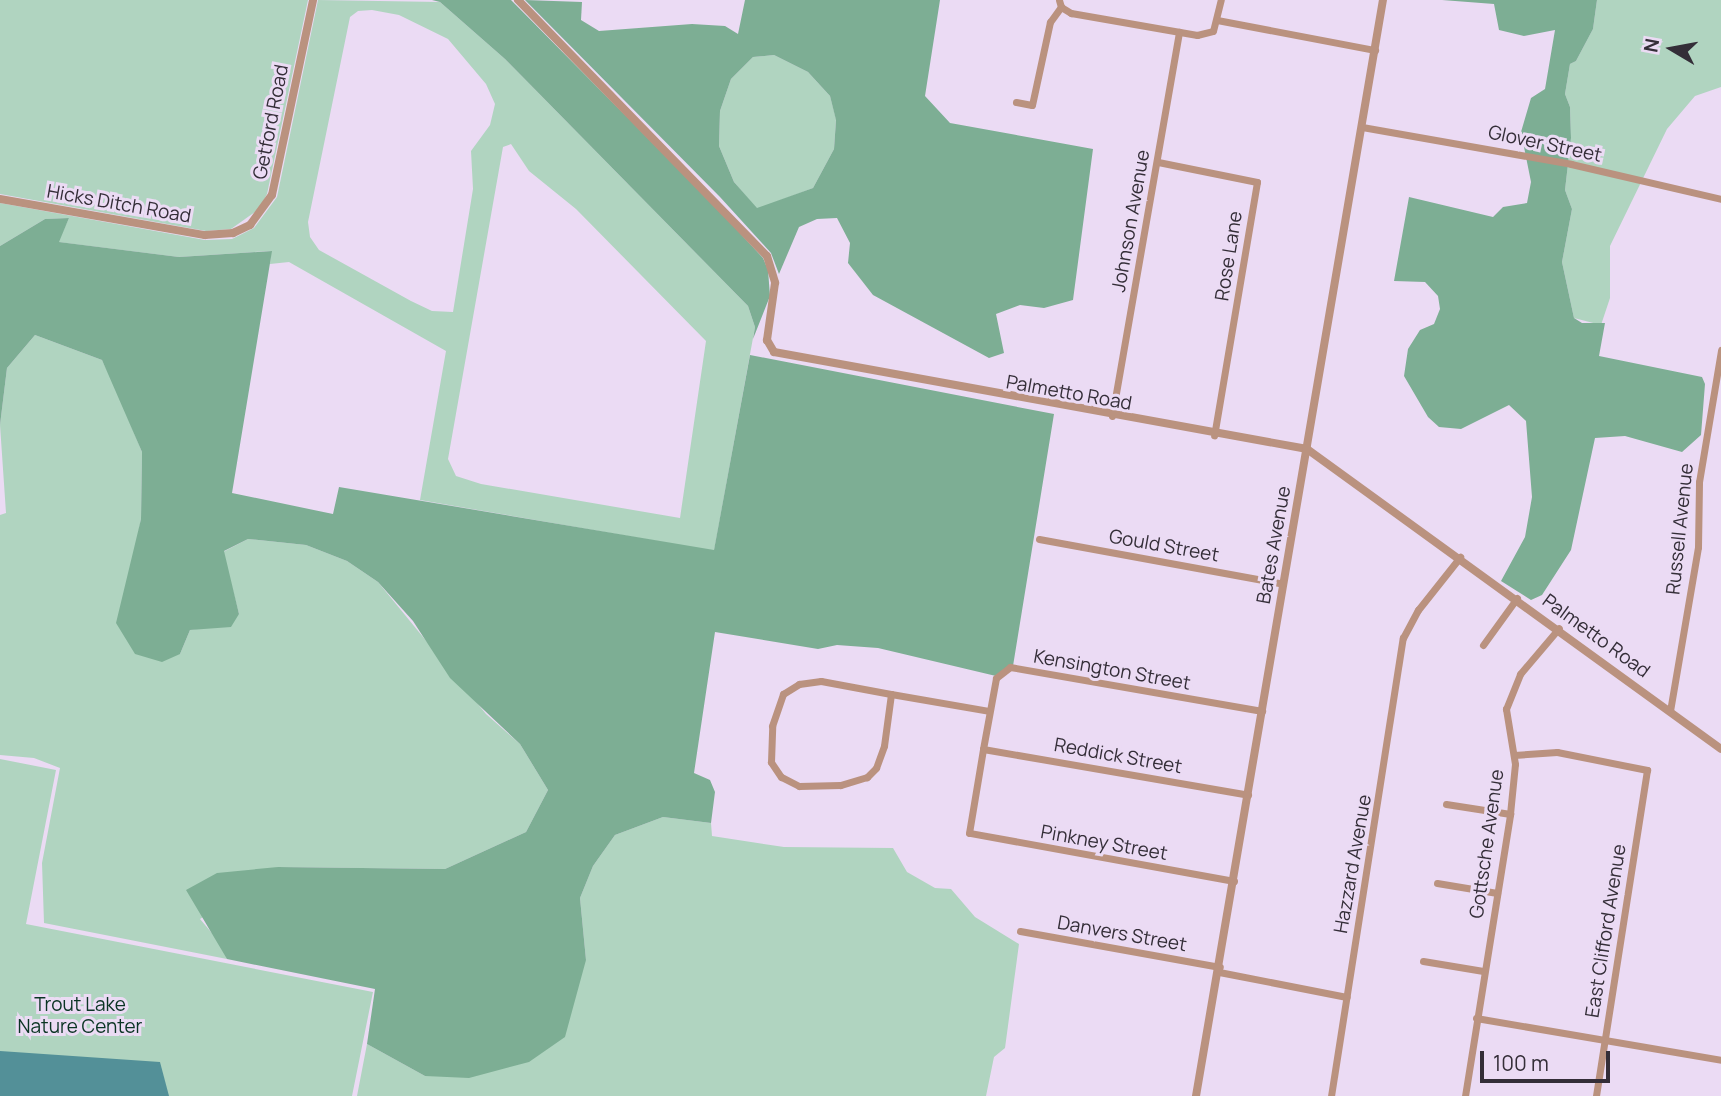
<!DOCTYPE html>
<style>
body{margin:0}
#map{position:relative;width:1721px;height:1096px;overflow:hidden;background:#ebdbf4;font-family:Manrope,sans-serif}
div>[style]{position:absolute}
.green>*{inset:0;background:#b0d4c0}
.forest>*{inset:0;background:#7dae94}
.water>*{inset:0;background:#539098}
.minor>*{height:7px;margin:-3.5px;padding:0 3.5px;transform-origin:3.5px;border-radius:3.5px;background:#ba927f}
.tertiary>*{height:8px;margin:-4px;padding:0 4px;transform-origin:4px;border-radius:4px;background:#ba927f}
span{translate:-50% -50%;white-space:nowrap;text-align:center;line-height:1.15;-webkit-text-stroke:6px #ebdbf4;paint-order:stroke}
.street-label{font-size:19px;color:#342e38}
.park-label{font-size:19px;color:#0a3423}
.north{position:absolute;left:1637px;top:14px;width:70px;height:70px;-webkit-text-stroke:5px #ebdbf4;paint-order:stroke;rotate:280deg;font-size:19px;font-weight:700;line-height:28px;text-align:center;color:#342e38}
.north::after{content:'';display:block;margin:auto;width:24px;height:32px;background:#342e38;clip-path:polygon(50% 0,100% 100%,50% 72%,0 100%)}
.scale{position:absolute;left:1480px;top:1051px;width:130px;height:32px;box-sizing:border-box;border:4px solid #342e38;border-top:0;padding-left:9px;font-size:21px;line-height:24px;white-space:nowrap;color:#342e38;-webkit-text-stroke:5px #ebdbf4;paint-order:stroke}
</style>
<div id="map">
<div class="green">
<i style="clip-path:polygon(0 0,308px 0,267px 194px,259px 209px,231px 229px,206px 231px,0 194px)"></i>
<i style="clip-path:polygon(evenodd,318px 0,440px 2px,505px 59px,748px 306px,755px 327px,714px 551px,420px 500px,446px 351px,289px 262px,270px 264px,271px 251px,179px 257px,58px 242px,69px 218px,45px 219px,0 246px,0 203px,205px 240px,232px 239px,254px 228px,277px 197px,318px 0,372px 10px,399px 15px,448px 39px,486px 84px,495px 104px,490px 125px,471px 151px,473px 189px,453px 312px,432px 311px,411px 301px,319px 250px,310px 237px,308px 222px,350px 17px,358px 11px,372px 10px,318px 0,511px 144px,529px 171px,576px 209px,706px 341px,680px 518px,481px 484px,456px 476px,448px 459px,503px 147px,511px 144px)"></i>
<i style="clip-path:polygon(1597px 0,1721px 0,1721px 87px,1695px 96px,1667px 129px,1610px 246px,1610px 298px,1601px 325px,1574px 318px,1562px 262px,1572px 209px,1565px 190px,1571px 138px,1570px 107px,1565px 94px,1570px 64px,1576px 61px,1593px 29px)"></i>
<i style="clip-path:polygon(774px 55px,808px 72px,830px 96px,836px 119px,834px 149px,813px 188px,757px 209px,734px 182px,719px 146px,720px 111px,731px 79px,753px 57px)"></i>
<i style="clip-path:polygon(35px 335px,102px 360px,113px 382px,142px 452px,141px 519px,132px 566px,180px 654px,190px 630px,214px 626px,239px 614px,223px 552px,248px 539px,306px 545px,347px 561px,378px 582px,486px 714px,520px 744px,548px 790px,526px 832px,445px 869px,278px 867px,200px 919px,222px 945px,227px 959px,44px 923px,42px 863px,60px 768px,34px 758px,0 755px,0 515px,6px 513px,0 425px,7px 368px)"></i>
<i style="clip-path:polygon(0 759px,56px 770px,26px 924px,373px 992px,352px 1096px,0 1096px)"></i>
<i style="clip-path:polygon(663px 817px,711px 823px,712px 836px,784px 847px,893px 848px,907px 872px,935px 888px,951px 889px,975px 917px,1019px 944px,1005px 1048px,994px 1057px,986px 1096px,357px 1096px,367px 1044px,425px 1076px,586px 960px,580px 898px,593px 866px,615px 835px)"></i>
</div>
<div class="forest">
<i style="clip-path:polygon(432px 0,511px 0,712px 203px,763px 258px,768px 270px,770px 296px,753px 339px,755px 327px,748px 306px,505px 59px,440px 2px)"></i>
<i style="clip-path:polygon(evenodd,525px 0,582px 2px,581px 20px,599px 31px,692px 24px,725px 26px,738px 34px,745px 0,940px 0,925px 96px,950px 123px,1093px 149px,1073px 300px,1044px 308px,1020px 305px,996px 314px,1004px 353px,989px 358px,873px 295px,848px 263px,850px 243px,837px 218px,817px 219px,799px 227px,779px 274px,771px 253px,720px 197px,525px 0,774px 55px,808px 72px,830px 96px,836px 120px,834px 149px,813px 188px,757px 208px,734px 182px,719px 146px,720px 111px,731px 79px,753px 57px,774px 55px)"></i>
<i style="clip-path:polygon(1442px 0,1597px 0,1593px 29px,1576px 61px,1570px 64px,1565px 94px,1570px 107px,1571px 138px,1565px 190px,1572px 209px,1562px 262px,1574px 318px,1582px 323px,1605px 323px,1599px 356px,1702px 377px,1705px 384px,1701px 435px,1682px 452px,1625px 436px,1595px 438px,1571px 550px,1542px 595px,1531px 600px,1501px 581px,1525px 537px,1532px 497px,1526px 421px,1509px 405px,1461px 429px,1439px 427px,1428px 417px,1404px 376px,1408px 349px,1420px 330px,1434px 324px,1440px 309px,1438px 296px,1425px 282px,1394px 281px,1409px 197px,1493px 217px,1503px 207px,1527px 203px,1531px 182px,1521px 132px,1531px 98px,1545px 89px,1555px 30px,1524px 36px,1499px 30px,1494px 4px)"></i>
<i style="clip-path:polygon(69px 218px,59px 242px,179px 257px,272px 251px,232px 493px,333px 514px,339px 487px,714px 550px,750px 355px,1054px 414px,1013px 666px,996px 676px,878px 648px,837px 645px,818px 649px,715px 632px,694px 773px,710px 780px,715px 792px,711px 823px,663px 817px,615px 835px,593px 866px,580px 898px,586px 960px,565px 1037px,529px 1062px,469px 1078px,425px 1076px,367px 1044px,375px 989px,227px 959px,186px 890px,217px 873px,278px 867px,445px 869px,526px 832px,548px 790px,520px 744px,450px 678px,413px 621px,378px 582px,347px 561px,306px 545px,248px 539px,224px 551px,239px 614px,231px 627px,190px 630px,180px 654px,162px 662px,135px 654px,116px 623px,141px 519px,142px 452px,102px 360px,35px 335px,7px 368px,0 425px,0 246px,45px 219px)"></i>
</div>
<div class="water">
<i style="clip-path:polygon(0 1051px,160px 1062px,169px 1096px,0 1096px)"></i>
</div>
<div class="minor">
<i style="left:1061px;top:7px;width:12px;rotate:31deg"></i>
<i style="left:1071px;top:13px;width:128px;rotate:9.9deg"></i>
<i style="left:1197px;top:35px;width:16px;rotate:-14deg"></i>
<i style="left:1213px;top:31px;width:32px;rotate:-76deg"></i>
<i style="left:1217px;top:20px;width:161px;rotate:10.8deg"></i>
<i style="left:1016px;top:102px;width:16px;rotate:11deg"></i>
<i style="left:1032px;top:105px;width:85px;rotate:-77.8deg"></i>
<i style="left:1050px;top:22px;width:19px;rotate:-54deg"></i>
<i style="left:1061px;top:7px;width:7px;rotate:-106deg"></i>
<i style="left:1362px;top:127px;width:212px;rotate:10deg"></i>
<i style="left:1571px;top:164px;width:154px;rotate:13.1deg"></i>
<i style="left:1158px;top:162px;width:101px;rotate:11.4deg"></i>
<i style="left:1257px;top:182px;width:257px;rotate:99.6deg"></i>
<i style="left:1112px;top:416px;width:390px;rotate:-80.1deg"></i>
<i style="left:1039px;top:539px;width:248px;rotate:10.4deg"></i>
<i style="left:1483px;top:645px;width:58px;rotate:-54.1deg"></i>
<i style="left:821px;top:681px;width:71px;rotate:10.5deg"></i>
<i style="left:891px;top:694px;width:52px;rotate:97.7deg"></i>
<i style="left:884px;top:746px;width:23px;rotate:110deg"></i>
<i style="left:876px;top:768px;width:13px;rotate:135deg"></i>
<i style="left:867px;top:777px;width:28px;rotate:163deg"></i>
<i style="left:840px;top:785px;width:41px;rotate:178.6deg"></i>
<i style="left:799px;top:786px;width:20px;rotate:-153deg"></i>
<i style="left:781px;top:777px;width:18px;rotate:-124deg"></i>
<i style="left:771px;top:762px;width:36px;rotate:-88deg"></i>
<i style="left:772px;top:726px;width:34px;rotate:-71deg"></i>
<i style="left:783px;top:694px;width:19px;rotate:-32deg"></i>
<i style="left:799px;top:684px;width:22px;rotate:-8deg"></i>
<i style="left:891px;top:694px;width:99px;rotate:9.8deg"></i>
<i style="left:1670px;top:711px;width:166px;rotate:-80.3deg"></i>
<i style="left:1698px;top:547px;width:65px;rotate:-89.1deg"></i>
<i style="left:1699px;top:482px;width:134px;rotate:-80.5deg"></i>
<i style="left:983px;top:749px;width:269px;rotate:9.8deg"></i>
<i style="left:1514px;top:755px;width:43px;rotate:-4deg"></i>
<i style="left:1557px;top:752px;width:92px;rotate:11.3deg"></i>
<i style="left:1647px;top:770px;width:330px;rotate:98.9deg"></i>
<i style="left:1446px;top:804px;width:65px;rotate:8.9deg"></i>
<i style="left:1234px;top:881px;width:269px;rotate:-169.7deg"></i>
<i style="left:969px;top:833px;width:85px;rotate:-80.5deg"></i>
<i style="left:983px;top:749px;width:72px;rotate:-79.6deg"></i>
<i style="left:996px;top:678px;width:18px;rotate:-38deg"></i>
<i style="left:1010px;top:667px;width:256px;rotate:9.9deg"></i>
<i style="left:1437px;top:883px;width:61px;rotate:9.5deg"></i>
<i style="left:1020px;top:931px;width:203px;rotate:10.2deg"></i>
<i style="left:1423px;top:961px;width:61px;rotate:9.5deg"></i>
<i style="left:1219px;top:972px;width:130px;rotate:11.1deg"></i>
<i style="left:1476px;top:1018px;width:249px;rotate:9.7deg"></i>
<i style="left:1331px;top:1096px;width:464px;rotate:-81.1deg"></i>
<i style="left:1403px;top:638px;width:32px;rotate:-62deg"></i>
<i style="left:1418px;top:610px;width:68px;rotate:-51.6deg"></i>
<i style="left:1465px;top:1096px;width:286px;rotate:-80.9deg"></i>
<i style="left:1510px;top:814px;width:50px;rotate:-84.3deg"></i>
<i style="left:1515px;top:764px;width:56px;rotate:-99.3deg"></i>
<i style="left:1506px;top:709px;width:38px;rotate:-68deg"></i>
<i style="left:1520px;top:674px;width:60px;rotate:-49.7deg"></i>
</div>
<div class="tertiary">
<i style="left:518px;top:0;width:357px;rotate:45.8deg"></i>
<i style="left:767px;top:256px;width:28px;rotate:73deg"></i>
<i style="left:775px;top:283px;width:58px;rotate:98deg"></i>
<i style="left:767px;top:340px;width:14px;rotate:60deg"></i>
<i style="left:774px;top:352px;width:542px;rotate:10.31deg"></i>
<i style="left:1307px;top:449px;width:511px;rotate:35.93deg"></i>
<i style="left:0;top:199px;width:208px;rotate:10deg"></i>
<i style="left:205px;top:235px;width:28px;rotate:-4deg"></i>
<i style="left:233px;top:233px;width:19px;rotate:-25deg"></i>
<i style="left:250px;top:225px;width:37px;rotate:-54deg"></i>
<i style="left:272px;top:195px;width:199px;rotate:-78.1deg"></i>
<i style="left:1196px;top:1096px;width:1112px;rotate:-80.32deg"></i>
</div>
<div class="street-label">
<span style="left:271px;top:122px;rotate:-79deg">Getford Road</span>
<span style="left:1545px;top:144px;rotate:12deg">Glover Street</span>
<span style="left:119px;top:204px;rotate:10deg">Hicks Ditch Road</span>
<span style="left:1131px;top:221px;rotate:-80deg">Johnson Avenue</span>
<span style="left:1229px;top:256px;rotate:-81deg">Rose Lane</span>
<span style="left:1069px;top:393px;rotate:10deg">Palmetto Road</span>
<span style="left:1680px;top:529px;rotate:-84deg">Russell Avenue</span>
<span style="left:1274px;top:545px;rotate:-80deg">Bates Avenue</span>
<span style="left:1164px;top:546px;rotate:10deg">Gould Street</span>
<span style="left:1596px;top:636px;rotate:36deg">Palmetto Road</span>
<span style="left:1112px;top:670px;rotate:10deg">Kensington Street</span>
<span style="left:1118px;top:756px;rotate:10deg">Reddick Street</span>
<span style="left:1104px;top:843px;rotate:10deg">Pinkney Street</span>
<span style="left:1487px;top:844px;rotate:-82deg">Gottsche Avenue</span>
<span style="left:1353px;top:864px;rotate:-80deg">Hazzard Avenue</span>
<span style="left:1606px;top:931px;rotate:-81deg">East Clifford Avenue</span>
<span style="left:1122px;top:934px;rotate:10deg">Danvers Street</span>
</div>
<div class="park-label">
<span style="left:80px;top:1016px">Trout Lake<br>Nature Center</span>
</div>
<div class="north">N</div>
<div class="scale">100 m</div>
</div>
